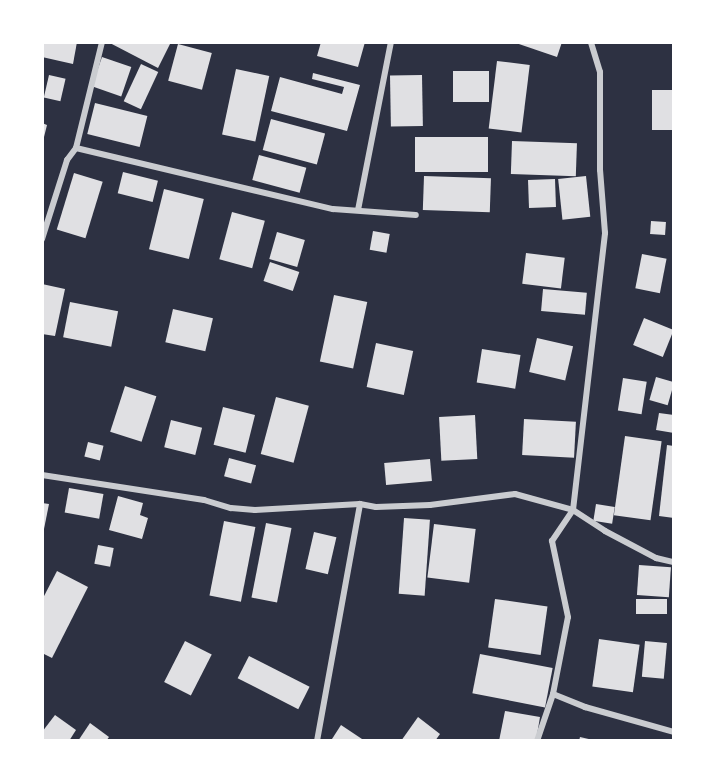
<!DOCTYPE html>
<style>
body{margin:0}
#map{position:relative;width:716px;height:783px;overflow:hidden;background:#2d3142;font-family:Ubuntu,sans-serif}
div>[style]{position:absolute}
.building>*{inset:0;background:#e0e0e3;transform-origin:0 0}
.minor>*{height:6px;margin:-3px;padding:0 3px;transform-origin:3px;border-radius:3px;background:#caccd0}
span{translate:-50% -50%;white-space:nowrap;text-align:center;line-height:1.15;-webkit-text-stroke:4.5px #fff;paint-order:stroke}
.frame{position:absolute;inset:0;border:44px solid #fff;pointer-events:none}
</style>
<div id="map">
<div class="building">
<i style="clip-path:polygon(42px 42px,77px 42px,73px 64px,42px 57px)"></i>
<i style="clip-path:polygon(108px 42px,171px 42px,158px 68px)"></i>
<i style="clip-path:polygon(321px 42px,365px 42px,358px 67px,317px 56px)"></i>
<i style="clip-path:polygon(513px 42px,562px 42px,557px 57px)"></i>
<i style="left:178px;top:44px;width:35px;height:38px;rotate:15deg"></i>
<i style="left:102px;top:57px;width:31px;height:31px;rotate:19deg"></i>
<i style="left:497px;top:61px;width:33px;height:68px;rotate:7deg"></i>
<i style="left:141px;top:64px;width:19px;height:41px;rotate:25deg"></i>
<i style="left:236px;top:69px;width:34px;height:67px;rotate:12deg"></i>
<i style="left:453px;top:71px;width:36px;height:31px"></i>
<i style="clip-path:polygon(313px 73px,360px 85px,347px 131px,271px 111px,280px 77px,342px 94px,344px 87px,312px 79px)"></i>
<i style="left:49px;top:75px;width:17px;height:23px;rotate:13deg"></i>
<i style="left:422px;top:75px;width:51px;height:32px;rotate:89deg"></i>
<i style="left:652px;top:90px;width:22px;height:40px"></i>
<i style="left:95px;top:103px;width:54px;height:32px;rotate:14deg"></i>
<i style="left:271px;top:119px;width:56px;height:32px;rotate:15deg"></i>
<i style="clip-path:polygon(42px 123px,47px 125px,43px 141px,42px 141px)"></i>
<i style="left:415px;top:137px;width:73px;height:35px"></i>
<i style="left:512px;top:141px;width:65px;height:33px;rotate:2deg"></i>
<i style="left:259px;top:155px;width:49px;height:26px;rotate:15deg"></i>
<i style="left:123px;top:172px;width:36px;height:22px;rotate:14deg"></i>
<i style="left:74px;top:173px;width:30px;height:59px;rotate:17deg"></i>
<i style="left:424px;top:176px;width:67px;height:34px;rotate:2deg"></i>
<i style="left:586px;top:176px;width:41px;height:28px;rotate:84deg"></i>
<i style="left:555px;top:179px;width:28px;height:27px;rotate:88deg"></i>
<i style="left:164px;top:189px;width:41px;height:62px;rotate:14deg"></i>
<i style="left:232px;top:212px;width:34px;height:49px;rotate:15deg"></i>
<i style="left:651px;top:221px;width:15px;height:13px;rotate:4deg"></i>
<i style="left:373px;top:231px;width:17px;height:19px;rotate:10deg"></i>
<i style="left:277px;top:232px;width:29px;height:28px;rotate:16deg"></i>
<i style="left:526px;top:253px;width:39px;height:31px;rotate:7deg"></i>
<i style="left:642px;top:254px;width:25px;height:35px;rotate:11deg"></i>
<i style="left:270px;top:262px;width:31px;height:20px;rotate:19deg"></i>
<i style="clip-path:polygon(42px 284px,65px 289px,55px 336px,42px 334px)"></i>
<i style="left:543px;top:289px;width:44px;height:22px;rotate:5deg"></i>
<i style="left:334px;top:295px;width:34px;height:68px;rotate:12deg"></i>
<i style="left:70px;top:302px;width:49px;height:36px;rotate:11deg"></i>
<i style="left:173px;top:309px;width:41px;height:34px;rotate:13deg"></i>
<i style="left:644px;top:318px;width:32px;height:29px;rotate:22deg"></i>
<i style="left:537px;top:338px;width:37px;height:35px;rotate:13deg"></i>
<i style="left:376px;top:343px;width:38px;height:45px;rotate:12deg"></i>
<i style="left:482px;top:349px;width:39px;height:34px;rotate:9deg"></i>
<i style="left:656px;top:377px;width:19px;height:24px;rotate:16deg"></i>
<i style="left:623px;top:378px;width:24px;height:33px;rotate:9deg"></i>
<i style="left:125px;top:386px;width:33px;height:48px;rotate:18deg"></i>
<i style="left:276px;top:397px;width:34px;height:59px;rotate:15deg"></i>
<i style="left:223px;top:407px;width:33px;height:39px;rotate:14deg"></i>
<i style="clip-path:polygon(659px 413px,674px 415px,674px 433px,656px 430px)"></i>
<i style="left:475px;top:415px;width:44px;height:36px;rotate:87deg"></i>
<i style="left:524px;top:419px;width:52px;height:36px;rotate:3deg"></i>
<i style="left:171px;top:420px;width:32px;height:28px;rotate:14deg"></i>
<i style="left:625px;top:436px;width:37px;height:80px;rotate:8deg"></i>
<i style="left:88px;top:442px;width:16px;height:15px;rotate:14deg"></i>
<i style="clip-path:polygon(667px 445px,674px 446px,674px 518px,659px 516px)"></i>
<i style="left:229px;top:458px;width:28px;height:19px;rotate:15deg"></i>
<i style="left:430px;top:459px;width:22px;height:46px;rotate:85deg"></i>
<i style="left:69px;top:488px;width:35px;height:25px;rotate:10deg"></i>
<i style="clip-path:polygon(118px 496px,143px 503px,140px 515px,148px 518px,142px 539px,109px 530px)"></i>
<i style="clip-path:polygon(42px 503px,49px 504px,44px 529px,42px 529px)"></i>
<i style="left:596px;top:504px;width:19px;height:17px;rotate:9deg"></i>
<i style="left:404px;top:518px;width:26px;height:76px;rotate:4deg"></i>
<i style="left:224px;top:521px;width:32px;height:76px;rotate:11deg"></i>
<i style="left:266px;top:523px;width:26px;height:76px;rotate:11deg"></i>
<i style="left:434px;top:524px;width:42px;height:54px;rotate:7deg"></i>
<i style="left:314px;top:532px;width:23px;height:38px;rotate:13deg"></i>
<i style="left:98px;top:545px;width:16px;height:19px;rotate:11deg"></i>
<i style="left:639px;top:565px;width:32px;height:30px;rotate:4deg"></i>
<i style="clip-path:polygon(57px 571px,88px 587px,52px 658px,42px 653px,42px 600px)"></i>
<i style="left:495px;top:599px;width:53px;height:49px;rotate:8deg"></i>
<i style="left:636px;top:599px;width:31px;height:15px"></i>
<i style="left:599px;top:639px;width:41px;height:48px;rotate:8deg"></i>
<i style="left:185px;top:641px;width:30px;height:46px;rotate:27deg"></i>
<i style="left:645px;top:641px;width:22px;height:36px;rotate:5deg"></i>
<i style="left:480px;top:654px;width:74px;height:40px;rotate:11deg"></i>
<i style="left:249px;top:656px;width:68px;height:25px;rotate:27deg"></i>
<i style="clip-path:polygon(505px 711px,540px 717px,536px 741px,499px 741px)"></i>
<i style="clip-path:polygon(55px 715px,76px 730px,69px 741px,42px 741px,42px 732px)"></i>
<i style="clip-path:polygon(418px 717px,440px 734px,435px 741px,401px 741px)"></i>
<i style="clip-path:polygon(90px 723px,109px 737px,106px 741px,78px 741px)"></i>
<i style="clip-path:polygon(341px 725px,365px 741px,335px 741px,332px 739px)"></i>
<i style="clip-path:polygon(580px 737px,593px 740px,593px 741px,579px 741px)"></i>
</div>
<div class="minor">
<i style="left:76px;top:148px;width:264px;rotate:13.4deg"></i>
<i style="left:333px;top:209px;width:83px;rotate:4.1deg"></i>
<i style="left:358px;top:210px;width:171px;rotate:-78.9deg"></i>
<i style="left:42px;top:239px;width:83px;rotate:-72.4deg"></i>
<i style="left:67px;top:160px;width:15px;rotate:-53deg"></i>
<i style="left:76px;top:148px;width:109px;rotate:-76.2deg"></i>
<i style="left:42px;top:475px;width:164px;rotate:8.8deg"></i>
<i style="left:204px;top:500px;width:28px;rotate:17deg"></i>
<i style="left:231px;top:508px;width:24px;rotate:5deg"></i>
<i style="left:255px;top:510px;width:105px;rotate:-3.3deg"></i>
<i style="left:360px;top:504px;width:16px;rotate:11deg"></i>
<i style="left:376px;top:507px;width:54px;rotate:-2.1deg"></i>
<i style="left:430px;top:505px;width:86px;rotate:-7.4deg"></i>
<i style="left:515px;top:494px;width:60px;rotate:15.4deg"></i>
<i style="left:573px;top:510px;width:38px;rotate:33deg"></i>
<i style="left:605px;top:531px;width:58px;rotate:27.9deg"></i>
<i style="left:656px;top:558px;width:18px;rotate:13deg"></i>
<i style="left:553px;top:694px;width:35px;rotate:22deg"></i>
<i style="left:585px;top:707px;width:92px;rotate:15.7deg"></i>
<i style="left:317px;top:741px;width:241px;rotate:-79.7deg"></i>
<i style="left:537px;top:741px;width:50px;rotate:-71.2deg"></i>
<i style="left:553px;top:694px;width:78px;rotate:-79deg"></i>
<i style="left:568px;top:617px;width:78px;rotate:-101.9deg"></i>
<i style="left:552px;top:541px;width:37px;rotate:-56deg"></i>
<i style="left:573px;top:510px;width:279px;rotate:-83.4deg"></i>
<i style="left:605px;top:233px;width:63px;rotate:-94.5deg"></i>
<i style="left:600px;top:170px;width:98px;rotate:-90deg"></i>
<i style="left:600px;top:72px;width:31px;rotate:-107deg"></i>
</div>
<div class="frame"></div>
</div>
